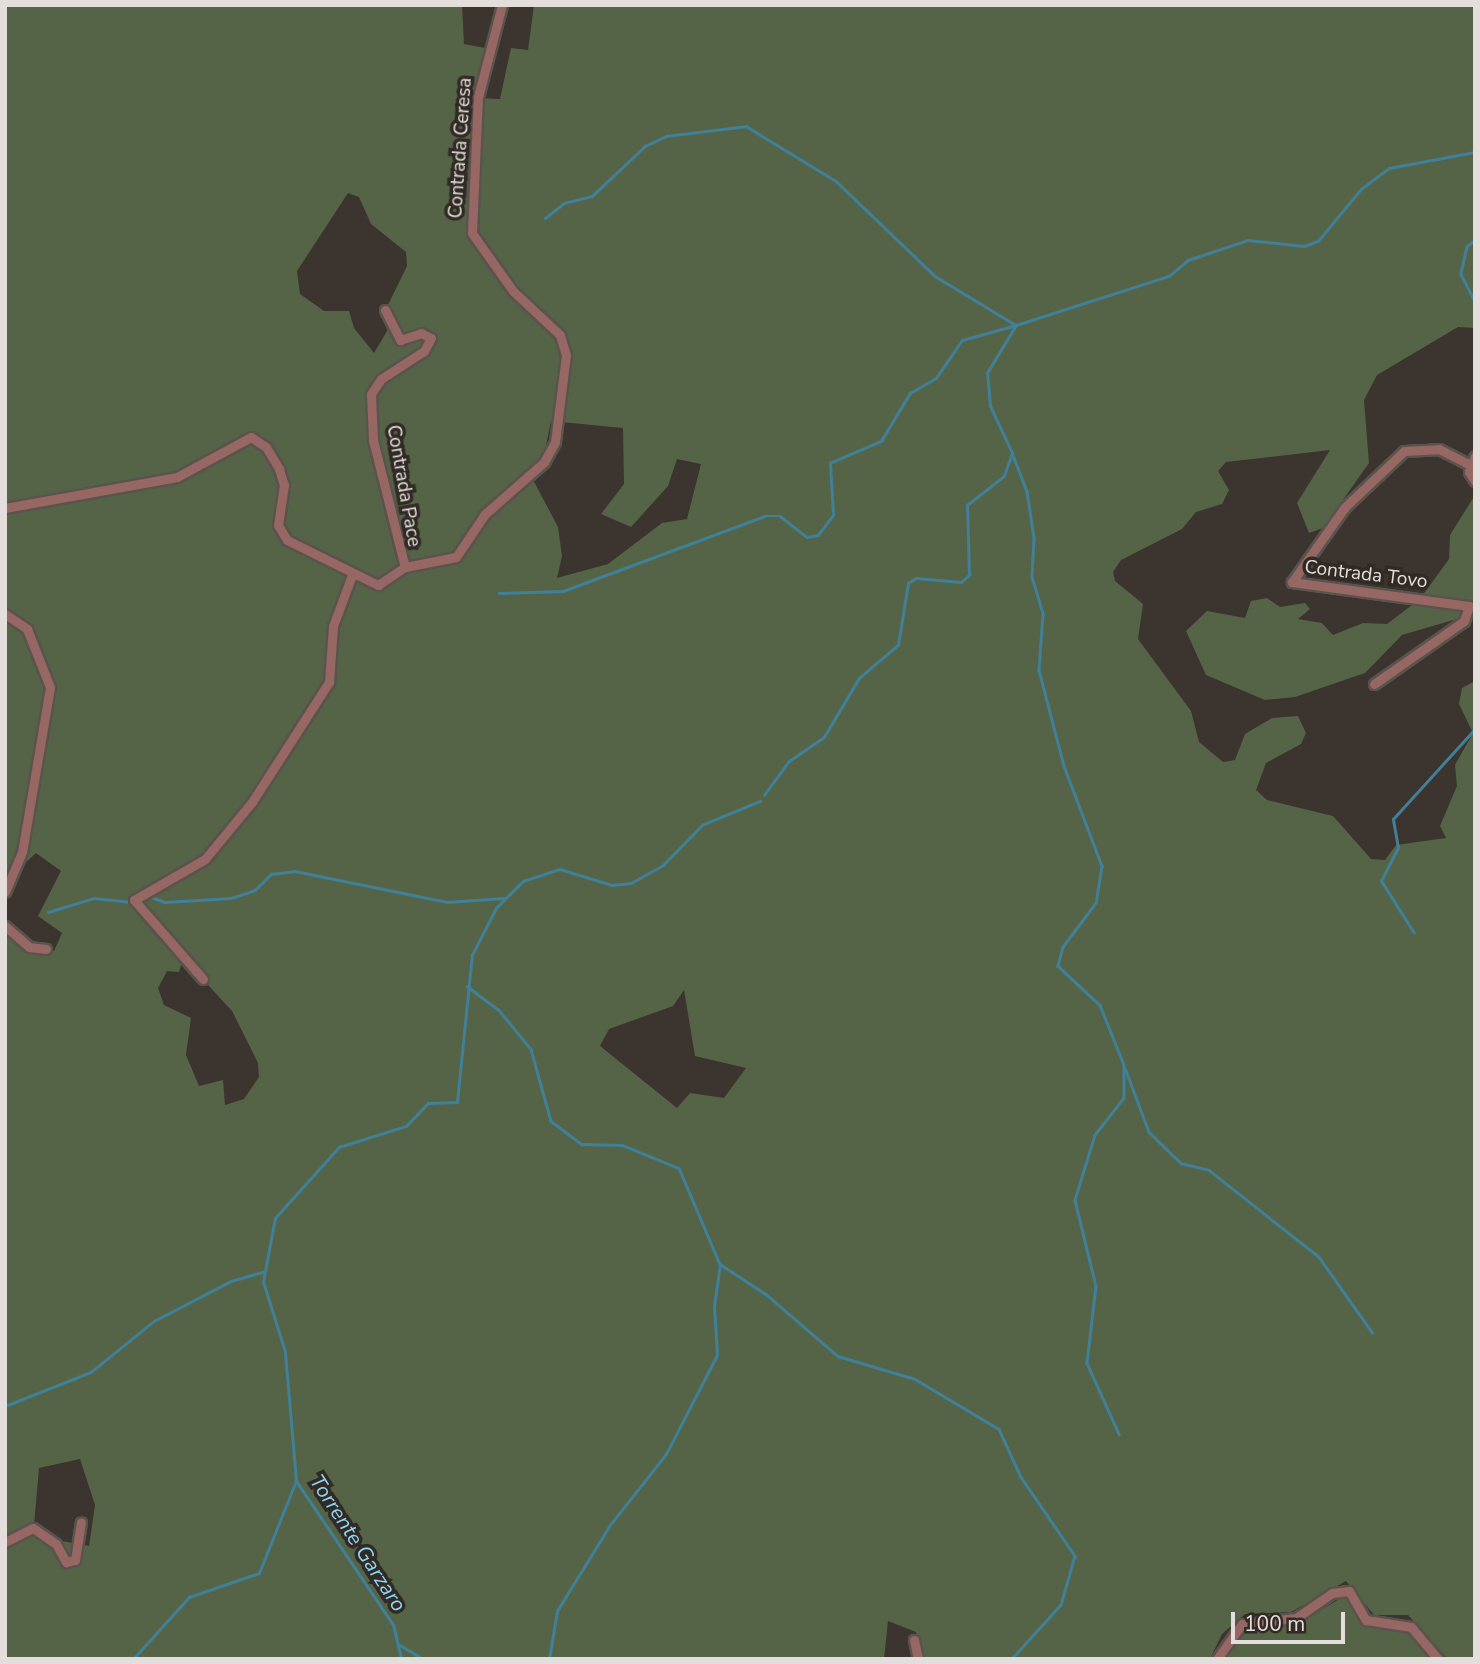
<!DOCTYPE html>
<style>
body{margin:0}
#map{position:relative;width:1480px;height:1664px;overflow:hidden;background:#3c342f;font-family:"Nunito Sans",sans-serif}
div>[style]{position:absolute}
.green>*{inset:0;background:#556446}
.stream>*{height:2.5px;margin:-1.25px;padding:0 1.25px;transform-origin:1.25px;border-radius:1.25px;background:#408099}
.roads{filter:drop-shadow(2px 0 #5a534e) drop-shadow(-2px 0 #5a534e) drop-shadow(0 2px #5a534e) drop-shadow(0 -2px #5a534e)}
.minor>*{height:9px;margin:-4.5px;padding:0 4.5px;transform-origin:4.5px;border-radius:4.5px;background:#966763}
span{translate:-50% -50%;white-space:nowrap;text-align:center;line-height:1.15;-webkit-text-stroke:7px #312a25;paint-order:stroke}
.street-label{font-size:19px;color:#e3dedb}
.water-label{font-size:21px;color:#8ed8f7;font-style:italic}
.frame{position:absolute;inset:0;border:7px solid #e3dedb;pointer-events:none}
.scale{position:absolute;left:1231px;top:1612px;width:114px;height:32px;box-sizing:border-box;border:4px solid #e3dedb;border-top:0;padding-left:9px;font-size:21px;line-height:24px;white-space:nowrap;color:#e3dedb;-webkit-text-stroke:5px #312a25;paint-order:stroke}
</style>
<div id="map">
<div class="green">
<i style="clip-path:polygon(evenodd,5px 5px,462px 5px,464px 44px,485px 48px,476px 98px,500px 99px,511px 48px,528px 50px,534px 5px,1475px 5px,1475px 328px,1458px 327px,1377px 375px,1364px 400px,1369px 463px,1323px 528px,1309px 533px,1297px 503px,1330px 450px,1226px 462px,1218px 471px,1229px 490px,1222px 504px,1196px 512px,1182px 529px,1121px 560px,1113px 572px,1115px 581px,1143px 604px,1138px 639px,1191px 711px,1199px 742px,1223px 762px,1235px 760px,1245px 734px,1272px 718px,1298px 716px,1306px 733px,1301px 744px,1266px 763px,1256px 790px,1267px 800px,1333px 816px,1371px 859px,1385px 860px,1396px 845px,1446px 838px,1440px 826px,1457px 786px,1455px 765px,1473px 733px,1459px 704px,1462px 688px,1475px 681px,1475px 1659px,1448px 1659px,1408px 1615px,1374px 1615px,1346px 1581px,1291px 1612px,1245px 1614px,1222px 1634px,1210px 1659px,922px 1659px,916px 1632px,888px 1621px,884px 1659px,5px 1659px,5px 932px,19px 946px,54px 951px,62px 933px,38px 916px,61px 871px,36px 853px,5px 882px,5px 5px,348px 193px,359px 197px,371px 224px,406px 252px,407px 266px,386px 309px,390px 326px,374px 353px,354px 328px,349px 311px,324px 311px,300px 294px,297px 271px,348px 193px,5px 5px,551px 421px,623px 428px,624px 484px,601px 514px,631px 527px,668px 486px,677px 459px,701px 464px,687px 519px,662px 523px,608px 564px,557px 578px,562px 556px,558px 527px,530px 474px,543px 461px,551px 421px,5px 5px,183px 958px,232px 1011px,258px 1063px,259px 1077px,244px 1099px,225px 1105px,223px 1080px,199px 1086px,186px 1055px,191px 1018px,164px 1005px,158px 988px,167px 971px,179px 972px,183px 958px,5px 5px,684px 990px,695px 1056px,746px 1068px,724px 1098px,690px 1093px,677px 1108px,600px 1046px,609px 1029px,673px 1006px,684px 990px,5px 5px,80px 1459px,95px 1505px,89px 1546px,56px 1540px,34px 1525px,39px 1468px,80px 1459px)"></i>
<i style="clip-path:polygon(1475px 495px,1475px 604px,1460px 618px,1402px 635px,1365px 673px,1295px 697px,1265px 700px,1206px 675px,1186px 631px,1207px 611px,1245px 618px,1251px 601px,1267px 598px,1280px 607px,1305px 603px,1310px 609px,1298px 619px,1322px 623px,1333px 635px,1363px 623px,1387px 624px,1420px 599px,1449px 559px,1450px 535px)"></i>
<i style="clip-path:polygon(1346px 1595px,1363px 1624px,1403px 1628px,1430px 1659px,1224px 1659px,1251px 1626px,1296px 1625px)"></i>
</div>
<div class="stream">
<i style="left:545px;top:218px;width:24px;rotate:-38deg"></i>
<i style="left:564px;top:203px;width:29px;rotate:-14deg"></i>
<i style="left:592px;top:196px;width:73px;rotate:-43.3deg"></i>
<i style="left:645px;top:146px;width:23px;rotate:-25deg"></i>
<i style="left:666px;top:136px;width:81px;rotate:-7.1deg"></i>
<i style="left:746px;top:126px;width:105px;rotate:31.4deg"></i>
<i style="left:836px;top:181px;width:137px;rotate:43.8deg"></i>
<i style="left:935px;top:276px;width:95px;rotate:31.2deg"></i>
<i style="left:1475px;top:240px;width:11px;rotate:139deg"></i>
<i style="left:1467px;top:247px;width:28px;rotate:103deg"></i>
<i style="left:1461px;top:274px;width:30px;rotate:63deg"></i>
<i style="left:1013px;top:455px;width:39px;rotate:69deg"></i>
<i style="left:1027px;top:491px;width:48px;rotate:81.5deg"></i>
<i style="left:1034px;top:538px;width:39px;rotate:93deg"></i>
<i style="left:1032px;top:577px;width:39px;rotate:73deg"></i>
<i style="left:1043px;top:614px;width:56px;rotate:94.1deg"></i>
<i style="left:1039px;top:670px;width:99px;rotate:75.4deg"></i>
<i style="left:1064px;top:766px;width:107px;rotate:69.2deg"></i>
<i style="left:1102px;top:866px;width:37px;rotate:99deg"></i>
<i style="left:1096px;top:903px;width:55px;rotate:126.9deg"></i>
<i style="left:1063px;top:947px;width:20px;rotate:105deg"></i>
<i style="left:1058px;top:966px;width:57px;rotate:42.9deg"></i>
<i style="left:1100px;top:1005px;width:65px;rotate:68.2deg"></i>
<i style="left:1124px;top:1065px;width:33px;rotate:90deg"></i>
<i style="left:1124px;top:1098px;width:47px;rotate:128.1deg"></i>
<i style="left:1095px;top:1135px;width:68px;rotate:107.1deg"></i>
<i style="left:1075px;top:1200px;width:89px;rotate:76.3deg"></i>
<i style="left:1096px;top:1286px;width:78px;rotate:96.7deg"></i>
<i style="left:1087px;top:1363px;width:78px;rotate:65.7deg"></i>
<i style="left:499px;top:593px;width:64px;rotate:-1.8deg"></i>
<i style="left:563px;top:591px;width:215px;rotate:-20.4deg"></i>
<i style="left:765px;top:516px;width:15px"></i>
<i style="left:780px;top:516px;width:34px;rotate:38deg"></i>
<i style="left:807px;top:537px;width:11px;rotate:-10deg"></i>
<i style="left:818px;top:535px;width:25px;rotate:-53deg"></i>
<i style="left:833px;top:515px;width:52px;rotate:-93.3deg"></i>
<i style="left:830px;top:463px;width:56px;rotate:-23.3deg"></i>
<i style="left:881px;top:441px;width:56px;rotate:-58.9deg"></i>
<i style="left:910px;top:393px;width:30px;rotate:-30deg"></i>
<i style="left:936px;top:378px;width:46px;rotate:-55.6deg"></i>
<i style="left:962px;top:340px;width:53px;rotate:-15.4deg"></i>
<i style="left:764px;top:795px;width:42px;rotate:-53.7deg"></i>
<i style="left:789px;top:761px;width:42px;rotate:-34.4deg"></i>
<i style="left:824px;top:737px;width:69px;rotate:-59.3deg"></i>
<i style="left:859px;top:678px;width:51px;rotate:-40.2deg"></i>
<i style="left:898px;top:645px;width:63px;rotate:-80.8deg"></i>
<i style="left:908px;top:583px;width:9px;rotate:-32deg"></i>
<i style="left:916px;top:578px;width:45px;rotate:5.1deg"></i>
<i style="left:961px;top:582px;width:11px;rotate:-41deg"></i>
<i style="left:969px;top:575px;width:70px;rotate:-91.6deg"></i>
<i style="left:967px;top:505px;width:47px;rotate:-38.1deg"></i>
<i style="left:1004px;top:476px;width:24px;rotate:-71deg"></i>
<i style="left:1012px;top:453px;width:52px;rotate:-115.1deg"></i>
<i style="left:990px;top:406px;width:33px;rotate:-95deg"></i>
<i style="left:987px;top:373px;width:56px;rotate:-58.9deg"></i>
<i style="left:1016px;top:325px;width:161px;rotate:-17.8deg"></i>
<i style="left:1169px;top:276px;width:25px;rotate:-40deg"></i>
<i style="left:1188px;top:260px;width:63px;rotate:-18.4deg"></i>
<i style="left:1248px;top:240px;width:56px;rotate:6.1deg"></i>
<i style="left:1304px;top:246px;width:15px;rotate:-20deg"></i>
<i style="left:1318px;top:241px;width:67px;rotate:-50.4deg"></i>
<i style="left:1361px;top:189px;width:35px;rotate:-37deg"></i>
<i style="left:1389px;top:168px;width:87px;rotate:-10.5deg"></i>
<i style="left:149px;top:896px;width:17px;rotate:21deg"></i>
<i style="left:165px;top:902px;width:66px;rotate:-3.5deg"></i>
<i style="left:231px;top:898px;width:25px;rotate:-18deg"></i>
<i style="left:255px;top:890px;width:23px;rotate:-45deg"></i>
<i style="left:271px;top:874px;width:24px;rotate:-7deg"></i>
<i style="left:295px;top:871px;width:155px;rotate:11.5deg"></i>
<i style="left:447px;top:902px;width:57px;rotate:-4deg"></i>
<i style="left:48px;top:912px;width:48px;rotate:-16.9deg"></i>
<i style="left:94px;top:898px;width:37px;rotate:6deg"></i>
<i style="left:1414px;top:933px;width:62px;rotate:-122.4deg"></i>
<i style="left:1381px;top:881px;width:37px;rotate:-63deg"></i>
<i style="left:1398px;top:848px;width:29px;rotate:-100deg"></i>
<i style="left:1393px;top:819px;width:122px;rotate:-47.7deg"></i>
<i style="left:467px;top:986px;width:39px;rotate:37deg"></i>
<i style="left:498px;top:1009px;width:52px;rotate:50.5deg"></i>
<i style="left:531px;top:1049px;width:75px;rotate:74.5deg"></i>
<i style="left:551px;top:1121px;width:39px;rotate:37deg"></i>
<i style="left:582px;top:1144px;width:40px;rotate:1.4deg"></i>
<i style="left:622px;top:1145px;width:61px;rotate:22deg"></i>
<i style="left:679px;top:1168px;width:104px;rotate:66.9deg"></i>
<i style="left:720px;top:1264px;width:56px;rotate:33.4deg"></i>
<i style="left:767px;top:1295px;width:94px;rotate:40.7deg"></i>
<i style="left:838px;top:1356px;width:80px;rotate:16.6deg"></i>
<i style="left:915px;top:1379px;width:98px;rotate:30.8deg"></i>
<i style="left:999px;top:1429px;width:53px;rotate:65.4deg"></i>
<i style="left:1021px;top:1477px;width:96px;rotate:55.6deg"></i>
<i style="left:1075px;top:1556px;width:51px;rotate:105.9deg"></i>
<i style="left:1061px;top:1605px;width:73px;rotate:132.2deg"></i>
<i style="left:1125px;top:1068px;width:68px;rotate:69.4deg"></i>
<i style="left:1149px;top:1132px;width:45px;rotate:44.1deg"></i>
<i style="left:1181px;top:1163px;width:29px;rotate:14deg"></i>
<i style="left:1209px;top:1170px;width:140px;rotate:38.3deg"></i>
<i style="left:1319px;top:1257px;width:92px;rotate:54.8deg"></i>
<i style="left:5px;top:1406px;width:92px;rotate:-21.6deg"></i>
<i style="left:91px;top:1372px;width:81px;rotate:-39deg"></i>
<i style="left:154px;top:1321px;width:87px;rotate:-27.5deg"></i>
<i style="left:231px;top:1281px;width:33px;rotate:-16deg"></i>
<i style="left:400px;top:1645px;width:27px;rotate:31deg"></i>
<i style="left:133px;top:1659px;width:84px;rotate:-47.9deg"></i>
<i style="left:189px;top:1597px;width:74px;rotate:-18.9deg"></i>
<i style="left:259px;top:1573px;width:99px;rotate:-68.1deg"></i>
<i style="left:401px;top:1659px;width:35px;rotate:-103deg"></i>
<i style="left:393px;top:1625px;width:174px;rotate:-124deg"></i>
<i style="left:296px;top:1481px;width:129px;rotate:-94.9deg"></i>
<i style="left:285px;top:1352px;width:73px;rotate:-107.4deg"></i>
<i style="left:263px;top:1282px;width:65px;rotate:-79.4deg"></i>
<i style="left:275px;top:1218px;width:96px;rotate:-48deg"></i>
<i style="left:339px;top:1147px;width:70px;rotate:-17.4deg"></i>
<i style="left:406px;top:1126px;width:32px;rotate:-46deg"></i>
<i style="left:428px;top:1103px;width:29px;rotate:-2deg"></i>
<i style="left:457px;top:1102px;width:148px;rotate:-84.2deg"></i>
<i style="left:472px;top:955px;width:53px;rotate:-62.9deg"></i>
<i style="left:496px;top:908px;width:38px;rotate:-45deg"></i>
<i style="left:523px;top:881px;width:39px;rotate:-18deg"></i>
<i style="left:560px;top:869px;width:54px;rotate:17.1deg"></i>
<i style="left:612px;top:885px;width:19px;rotate:-6deg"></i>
<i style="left:631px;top:883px;width:37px;rotate:-29deg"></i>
<i style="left:663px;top:865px;width:56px;rotate:-45.7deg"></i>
<i style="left:702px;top:825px;width:63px;rotate:-22.5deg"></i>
<i style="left:549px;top:1659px;width:49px;rotate:-80.5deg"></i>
<i style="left:557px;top:1611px;width:101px;rotate:-58.4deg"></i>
<i style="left:610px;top:1525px;width:90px;rotate:-51.7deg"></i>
<i style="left:666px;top:1454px;width:111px;rotate:-62.7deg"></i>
<i style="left:717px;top:1355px;width:49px;rotate:-93.5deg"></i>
<i style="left:714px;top:1306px;width:42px;rotate:-81.9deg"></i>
</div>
<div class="roads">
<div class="minor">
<i style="left:385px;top:310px;width:34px;rotate:63deg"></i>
<i style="left:400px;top:340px;width:22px;rotate:-18deg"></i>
<i style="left:421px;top:333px;width:11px;rotate:27deg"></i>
<i style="left:431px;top:338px;width:15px;rotate:118deg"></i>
<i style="left:424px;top:351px;width:51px;rotate:146.9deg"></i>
<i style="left:381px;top:379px;width:18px;rotate:124deg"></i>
<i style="left:371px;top:394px;width:46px;rotate:87.5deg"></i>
<i style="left:373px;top:440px;width:131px;rotate:75.9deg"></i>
<i style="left:1475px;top:456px;width:17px;rotate:111deg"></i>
<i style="left:1469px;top:472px;width:11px;rotate:56deg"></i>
<i style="left:5px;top:508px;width:175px;rotate:-10.2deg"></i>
<i style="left:177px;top:477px;width:84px;rotate:-28.4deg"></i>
<i style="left:251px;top:437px;width:18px;rotate:34deg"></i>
<i style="left:266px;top:447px;width:26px;rotate:59deg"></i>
<i style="left:279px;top:469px;width:17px;rotate:73deg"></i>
<i style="left:284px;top:485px;width:40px;rotate:98.5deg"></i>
<i style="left:278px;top:525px;width:17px;rotate:59deg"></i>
<i style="left:287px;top:540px;width:102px;rotate:26.3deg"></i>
<i style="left:378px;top:585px;width:32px;rotate:-34deg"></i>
<i style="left:405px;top:567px;width:52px;rotate:-11.1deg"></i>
<i style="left:456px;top:557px;width:52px;rotate:-56deg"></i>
<i style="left:485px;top:514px;width:79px;rotate:-41.4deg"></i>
<i style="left:544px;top:462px;width:23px;rotate:-61deg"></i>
<i style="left:555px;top:442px;width:88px;rotate:-82.8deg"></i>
<i style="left:566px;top:355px;width:21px;rotate:-107deg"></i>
<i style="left:560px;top:335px;width:64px;rotate:-136.9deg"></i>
<i style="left:513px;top:291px;width:71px;rotate:-125.3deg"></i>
<i style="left:472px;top:233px;width:136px;rotate:-87.5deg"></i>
<i style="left:478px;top:97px;width:95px;rotate:-75.4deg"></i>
<i style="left:5px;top:614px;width:27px;rotate:34deg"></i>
<i style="left:27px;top:629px;width:62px;rotate:68.4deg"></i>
<i style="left:50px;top:687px;width:167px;rotate:99.6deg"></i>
<i style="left:22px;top:852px;width:43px;rotate:113deg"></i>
<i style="left:1374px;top:684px;width:110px;rotate:-35deg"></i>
<i style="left:1464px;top:621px;width:16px;rotate:-72deg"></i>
<i style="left:1469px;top:606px;width:179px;rotate:-172.3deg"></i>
<i style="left:1292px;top:582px;width:92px;rotate:-54.8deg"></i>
<i style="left:1345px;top:507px;width:81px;rotate:-43.5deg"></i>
<i style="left:1404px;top:451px;width:35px;rotate:-3deg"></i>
<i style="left:1439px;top:449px;width:35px;rotate:27deg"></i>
<i style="left:5px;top:926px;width:32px;rotate:41deg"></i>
<i style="left:29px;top:947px;width:17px;rotate:7deg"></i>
<i style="left:203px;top:979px;width:105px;rotate:-131.1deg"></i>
<i style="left:134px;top:900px;width:82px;rotate:-30deg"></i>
<i style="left:205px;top:859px;width:74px;rotate:-50.5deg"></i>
<i style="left:252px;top:802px;width:143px;rotate:-57.3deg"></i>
<i style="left:329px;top:682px;width:56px;rotate:-85.9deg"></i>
<i style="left:333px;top:626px;width:54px;rotate:-69.6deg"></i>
<i style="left:5px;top:1542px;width:31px;rotate:-27deg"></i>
<i style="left:33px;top:1528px;width:28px;rotate:35deg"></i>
<i style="left:56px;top:1544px;width:21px;rotate:61deg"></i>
<i style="left:66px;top:1562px;width:9px;rotate:-13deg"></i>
<i style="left:75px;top:1560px;width:38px;rotate:-81deg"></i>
<i style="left:914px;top:1640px;width:19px;rotate:78deg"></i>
<i style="left:1217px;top:1659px;width:43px;rotate:-54.5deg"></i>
<i style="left:1242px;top:1624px;width:54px;rotate:-6.3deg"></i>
<i style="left:1296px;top:1618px;width:44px;rotate:-34.8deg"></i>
<i style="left:1332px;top:1593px;width:17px;rotate:-7deg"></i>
<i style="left:1349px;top:1591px;width:34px;rotate:60deg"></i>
<i style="left:1366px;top:1620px;width:46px;rotate:8.8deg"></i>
<i style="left:1411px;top:1627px;width:42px;rotate:49.8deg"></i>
</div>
</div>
<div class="street-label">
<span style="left:461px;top:148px;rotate:-86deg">Contrada Ceresa</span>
<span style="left:403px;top:486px;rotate:80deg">Contrada Pace</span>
<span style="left:1366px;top:575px;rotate:7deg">Contrada Tovo</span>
</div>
<div class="water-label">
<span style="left:358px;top:1543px;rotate:57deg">Torrente Garzaro</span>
</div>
<div class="frame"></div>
<div class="scale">100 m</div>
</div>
